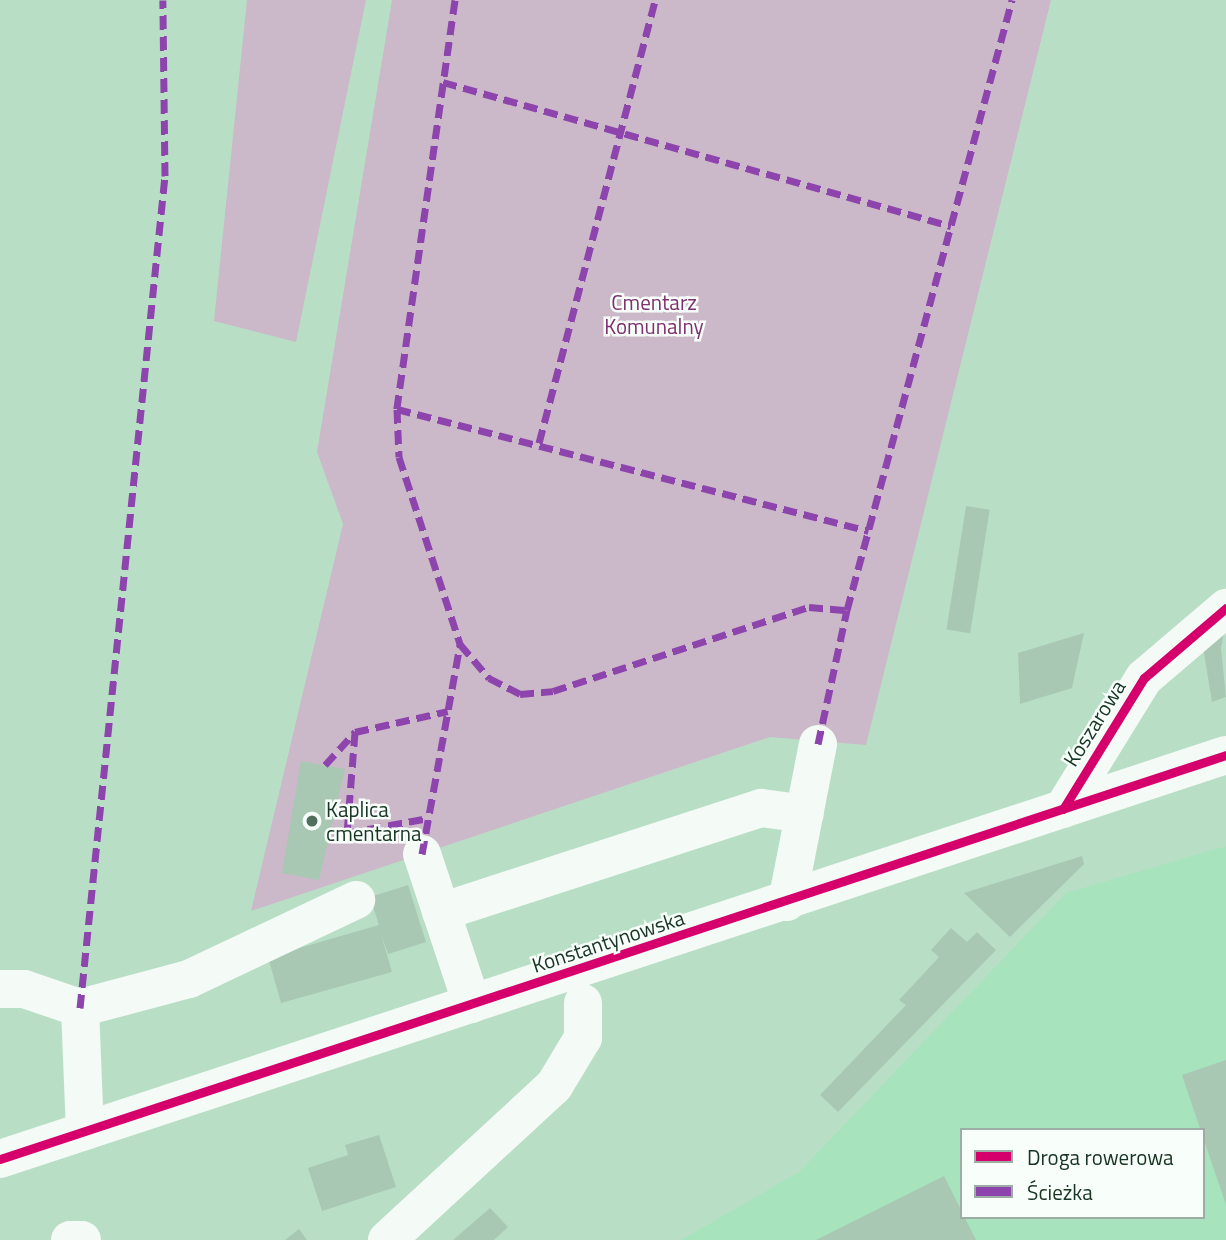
<!DOCTYPE html>
<meta charset="utf-8">
<style>
body{margin:0}
#map{position:relative;width:1226px;height:1240px;overflow:hidden;background:#b8dfc6;font-family:"Titillium Web",sans-serif}
div>[style]{position:absolute}
.built>*{inset:0;background:#a7e3bd}
.green>*{inset:0;background:#cbb8c8}
.building>*{inset:0;background:#a8c8b3;transform-origin:0 0}
.minor>*{height:38px;margin:-19px;padding:0 19px;transform-origin:19px;border-radius:19px;background:#f4faf6}
.major>*{height:38px;margin:-19px;padding:0 19px;transform-origin:19px;border-radius:19px;background:#f4faf6}
.quiet>*{height:7px;margin-top:-3.5px;transform-origin:0;background:repeating-linear-gradient(90deg,#8e44ad 0 14px,transparent 0 21px)}
.cycleway>*{height:9px;margin:-4.5px;padding:0 4.5px;transform-origin:4.5px;border-radius:4.5px;background:#d6006c}
.dots>*{width:19px;height:19px;translate:-50% -50%;box-sizing:border-box;border:4px solid #f8fefa;border-radius:50%}
span{translate:-50% -50%;white-space:nowrap;text-align:center;line-height:1.15;-webkit-text-stroke:5px #f8fefa;paint-order:stroke}
.park-label{font-size:21px;color:#7e306f}
.street-label{font-size:21px;color:#183423}
.poi-label{font-size:21px;color:#183423}
.left{translate:0 -50%;text-align:left}
.legend{position:absolute;left:960px;top:1128px;width:245px;height:91px;box-sizing:border-box;background:#f8fefa;border:2px solid #9eada4;margin:0;padding:9px 12px;list-style:none;font-size:21px;color:#183423}
.legend li{display:flex;align-items:center;gap:14px;height:35px}
.legend b{width:35px;border:2px solid #9eada4}
</style>
<div id="map">
<div class="built">
<i style="clip-path:polygon(evenodd,1226px 846px,1226px 1240px,681px 1240px,799px 1172px,1066px 893px,1226px 846px,962px 1130px,1203px 1130px,1203px 1217px,962px 1217px,962px 1130px)"></i>
</div>
<div class="green">
<i style="clip-path:polygon(247px 0,366px 0,296px 342px,214px 321px)"></i>
<i style="clip-path:polygon(392px 0,1051px 0,866px 745px,770px 737px,251px 911px,343px 524px,317px 452px)"></i>
</div>
<div class="building">
<i style="left:966px;top:506px;width:24px;height:125px;rotate:9deg"></i>
<i style="clip-path:polygon(1226px 623px,1221px 648px,1226px 697px,1212px 702px,1202px 641px)"></i>
<i style="clip-path:polygon(1084px 633px,1072px 688px,1020px 704px,1018px 653px)"></i>
<i style="clip-path:polygon(301px 761px,345px 769px,319px 880px,282px 873px)"></i>
<i style="clip-path:polygon(1082px 856px,1084px 864px,1010px 937px,964px 893px)"></i>
<i style="clip-path:polygon(408px 885px,426px 942px,388px 954px,381px 934px,392px 972px,281px 1003px,268px 957px,379px 925px,370px 897px)"></i>
<i style="clip-path:polygon(951px 928px,967px 942px,977px 932px,996px 950px,838px 1112px,820px 1095px,906px 1005px,899px 1000px,939px 957px,931px 950px)"></i>
<i style="clip-path:polygon(1226px 1060px,1226px 1205px,1182px 1075px)"></i>
<i style="clip-path:polygon(379px 1135px,396px 1187px,322px 1211px,308px 1168px,348px 1155px,345px 1145px)"></i>
<i style="clip-path:polygon(944px 1176px,976px 1240px,816px 1240px)"></i>
<i style="clip-path:polygon(490px 1208px,508px 1227px,494px 1240px,453px 1240px)"></i>
<i style="clip-path:polygon(299px 1229px,307px 1240px,285px 1240px)"></i>
</div>
<div class="minor">
<i style="left:1063px;top:809px;width:154px;rotate:-58.3deg"></i>
<i style="left:1144px;top:678px;width:108px;rotate:-40.5deg"></i>
<i style="left:422px;top:854px;width:158px;rotate:71.6deg"></i>
<i style="left:787px;top:902px;width:161px;rotate:-78.9deg"></i>
<i style="left:441px;top:912px;width:337px;rotate:-18deg"></i>
<i style="left:762px;top:808px;width:43px;rotate:7.9deg"></i>
<i style="left:0;top:989px;width:24px"></i>
<i style="left:24px;top:989px;width:59px;rotate:18.7deg"></i>
<i style="left:80px;top:1008px;width:123px;rotate:87.7deg"></i>
<i style="left:80px;top:1008px;width:113px;rotate:-14.9deg"></i>
<i style="left:189px;top:979px;width:185px;rotate:-25.3deg"></i>
<i style="left:70px;top:1240px;width:12px"></i>
<i style="left:387px;top:1240px;width:227px;rotate:-42.7deg"></i>
<i style="left:554px;top:1086px;width:56px;rotate:-58.9deg"></i>
<i style="left:583px;top:1038px;width:35px;rotate:-90deg"></i>
</div>
<div class="major">
<i style="left:0;top:1159px;width:1291px;rotate:-18.24deg"></i>
</div>
<div class="quiet">
<i style="left:455px;top:0;width:413px;rotate:98.1deg"></i>
<i style="left:397px;top:409px;width:48px;rotate:87.6deg"></i>
<i style="left:399px;top:457px;width:197px;rotate:71.9deg"></i>
<i style="left:460px;top:644px;width:45px;rotate:49.5deg"></i>
<i style="left:489px;top:678px;width:35px;rotate:27deg"></i>
<i style="left:520px;top:694px;width:33px;rotate:-5deg"></i>
<i style="left:553px;top:691px;width:269px;rotate:-18.2deg"></i>
<i style="left:809px;top:607px;width:38px;rotate:5deg"></i>
<i style="left:443px;top:82px;width:528px;rotate:15.83deg"></i>
<i style="left:397px;top:409px;width:487px;rotate:14.5deg"></i>
<i style="left:539px;top:443px;width:458px;rotate:-75.3deg"></i>
<i style="left:355px;top:732px;width:101px;rotate:94.5deg"></i>
<i style="left:347px;top:833px;width:83px;rotate:-10.4deg"></i>
<i style="left:818px;top:744px;width:137px;rotate:-77.8deg"></i>
<i style="left:847px;top:610px;width:632px;rotate:-74.86deg"></i>
<i style="left:325px;top:765px;width:45px;rotate:-47.7deg"></i>
<i style="left:355px;top:732px;width:95px;rotate:-12.7deg"></i>
<i style="left:422px;top:854px;width:213px;rotate:-79.7deg"></i>
<i style="left:80px;top:1008px;width:836px;rotate:-84.17deg"></i>
<i style="left:165px;top:176px;width:176px;rotate:-90.7deg"></i>
</div>
<div class="cycleway">
<i style="left:1063px;top:809px;width:154px;rotate:-58.3deg"></i>
<i style="left:1144px;top:678px;width:108px;rotate:-40.5deg"></i>
<i style="left:0;top:1159px;width:1291px;rotate:-18.24deg"></i>
</div>
<div class="dots">
<i style="left:312px;top:821px;background:#50705c"></i>
</div>
<div class="park-label">
<span style="left:654px;top:314px">Cmentarz<br>Komunalny</span>
</div>
<div class="street-label">
<span style="left:1094px;top:723px;rotate:-58deg">Koszarowa</span>
<span style="left:608px;top:941px;rotate:-18deg">Konstantynowska</span>
</div>
<div class="poi-label">
<span class="left" style="left:326px;top:821px">Kaplica<br>cmentarna</span>
</div>
<ul class="legend">
<li><b style="height:9px;background:#d6006c"></b>Droga rowerowa</li>
<li><b style="height:9px;background:#8e44ad"></b>Ścieżka</li>
</ul>
</div>
